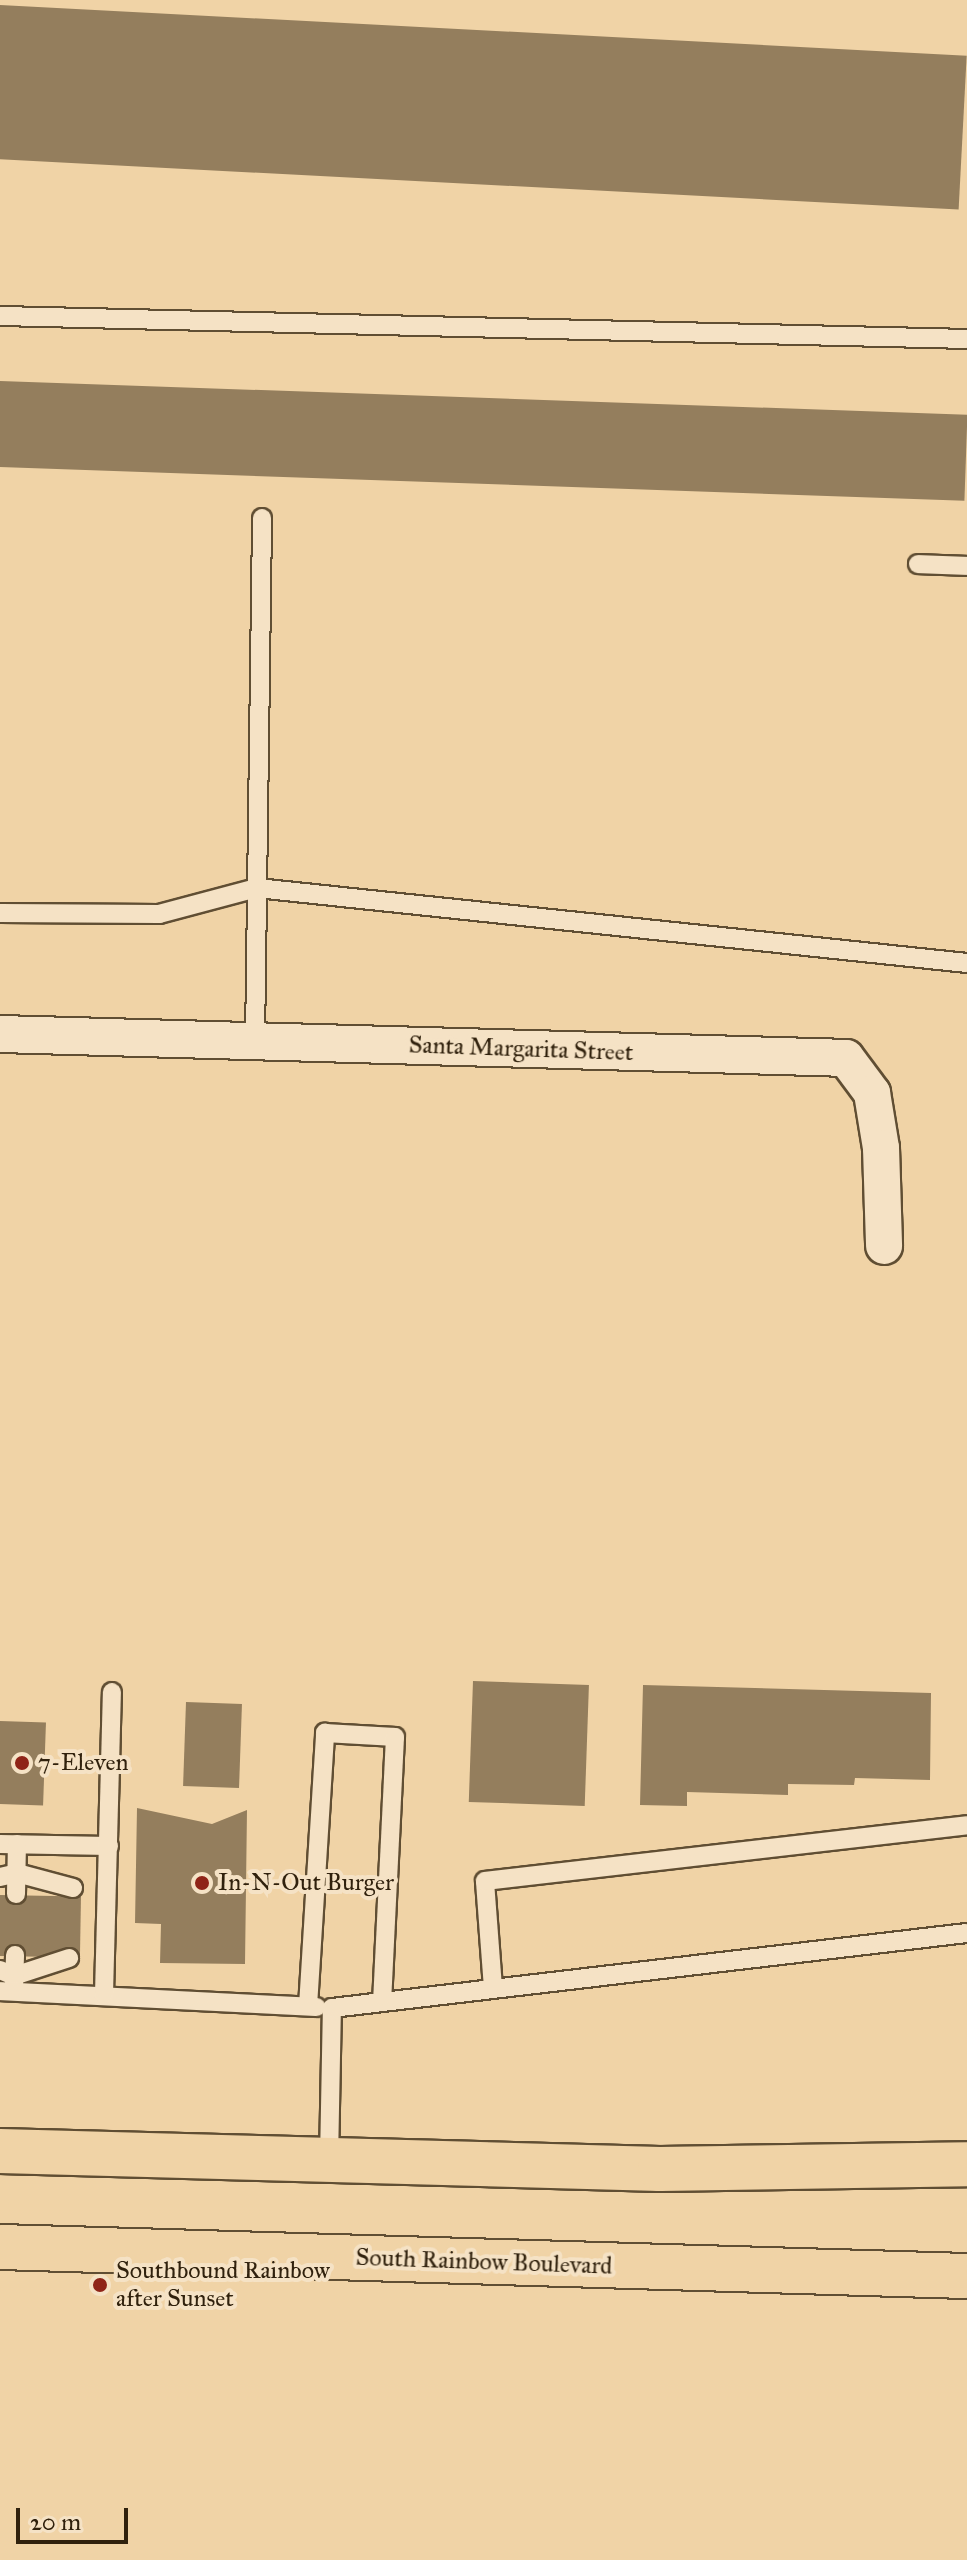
<!DOCTYPE html>
<style>
body{margin:0}
#map{position:relative;width:967px;height:2560px;overflow:hidden;background:#f0d3a6;font-family:"IM FELL Great Primer",serif}
div>[style]{position:absolute}
.building>*{inset:0;background:#947e5d;transform-origin:0 0}
.roads{filter:drop-shadow(2px 0 #604e33) drop-shadow(-2px 0 #604e33) drop-shadow(0 2px #604e33) drop-shadow(0 -2px #604e33)}
.service>*{height:18px;margin:-9px;padding:0 9px;transform-origin:9px;border-radius:9px;background:#f5e2c5}
.minor>*{height:36px;margin:-18px;padding:0 18px;transform-origin:18px;border-radius:18px;background:#f5e2c5}
.primary>*{height:44px;margin:-22px;padding:0 22px;transform-origin:22px;border-radius:22px;background:#f0d3a6}
.dots>*{width:22px;height:22px;translate:-50% -50%;box-sizing:border-box;border:4px solid #f5e2c5;border-radius:50%}
span{translate:-50% -50%;white-space:nowrap;text-align:center;line-height:1.15;-webkit-text-stroke:8px #f5e2c5;paint-order:stroke}
.street-label{font-size:24px;color:#30210d}
.poi-label{font-size:24px;color:#30210d}
.left{translate:0 -50%;text-align:left}
.scale{position:absolute;left:16px;top:2508px;width:112px;height:36px;box-sizing:border-box;border:4px solid #30210d;border-top:0;padding-left:10px;font-size:24px;line-height:28px;white-space:nowrap;color:#30210d;-webkit-text-stroke:6px #f5e2c5;paint-order:stroke}
</style>
<div id="map">
<div class="building">
<i style="left:0;top:5px;width:968px;height:154px;rotate:3deg"></i>
<i style="left:0;top:381px;width:968px;height:86px;rotate:2deg"></i>
<i style="left:473px;top:1681px;width:116px;height:121px;rotate:2deg"></i>
<i style="clip-path:polygon(643px 1685px,931px 1693px,930px 1780px,855px 1778px,854px 1785px,788px 1784px,788px 1795px,687px 1792px,687px 1806px,640px 1805px)"></i>
<i style="left:186px;top:1702px;width:56px;height:84px;rotate:2deg"></i>
<i style="left:0;top:1721px;width:46px;height:83px;rotate:2deg"></i>
<i style="clip-path:polygon(137px 1808px,212px 1824px,247px 1810px,245px 1964px,160px 1963px,161px 1924px,135px 1923px)"></i>
<i style="left:0;top:1895px;width:81px;height:61px;rotate:1deg"></i>
</div>
<div class="roads">
<div class="service">
<i style="left:0;top:316px;width:967px;rotate:1.36deg"></i>
<i style="left:918px;top:564px;width:49px;rotate:2.3deg"></i>
<i style="left:0;top:913px;width:159px;rotate:0.4deg"></i>
<i style="left:159px;top:914px;width:101px;rotate:-14.9deg"></i>
<i style="left:257px;top:888px;width:714px;rotate:6.03deg"></i>
<i style="left:255px;top:1042px;width:524px;rotate:-89.23deg"></i>
<i style="left:0;top:1844px;width:109px;rotate:1.1deg"></i>
<i style="left:0;top:1877px;width:17px;rotate:-13deg"></i>
<i style="left:17px;top:1873px;width:58px;rotate:15deg"></i>
<i style="left:16px;top:1894px;width:50px;rotate:-88.9deg"></i>
<i style="left:0;top:1970px;width:15px;rotate:23deg"></i>
<i style="left:14px;top:1976px;width:58px;rotate:-18.1deg"></i>
<i style="left:14px;top:1985px;width:30px;rotate:-88deg"></i>
<i style="left:493px;top:1988px;width:107px;rotate:-94.3deg"></i>
<i style="left:485px;top:1881px;width:485px;rotate:-6.6deg"></i>
<i style="left:0;top:1991px;width:317px;rotate:2.9deg"></i>
<i style="left:104px;top:1994px;width:302px;rotate:-88.5deg"></i>
<i style="left:308px;top:2006px;width:274px;rotate:-86.4deg"></i>
<i style="left:325px;top:1733px;width:70px;rotate:3.3deg"></i>
<i style="left:395px;top:1737px;width:265px;rotate:92.8deg"></i>
<i style="left:329px;top:2160px;width:152px;rotate:-88.9deg"></i>
<i style="left:332px;top:2008px;width:639px;rotate:-6.74deg"></i>
</div>
<div class="minor">
<i style="left:0;top:1034px;width:846px;rotate:1.62deg"></i>
<i style="left:846px;top:1058px;width:44px;rotate:53.4deg"></i>
<i style="left:872px;top:1093px;width:56px;rotate:80.7deg"></i>
<i style="left:881px;top:1148px;width:98px;rotate:88.2deg"></i>
</div>
<div class="primary">
<i style="left:0;top:2151px;width:660px;rotate:1.56deg"></i>
<i style="left:660px;top:2169px;width:307px;rotate:-0.9deg"></i>
<i style="left:0;top:2247px;width:967px;rotate:1.72deg"></i>
</div>
</div>
<div class="dots">
<i style="left:22px;top:1763px;background:#8f2418"></i>
<i style="left:202px;top:1883px;background:#8f2418"></i>
<i style="left:100px;top:2285px;background:#8f2418"></i>
</div>
<div class="street-label">
<span style="left:521px;top:1049px;rotate:2deg">Santa Margarita Street</span>
<span style="left:484px;top:2262px;rotate:2deg">South Rainbow Boulevard</span>
</div>
<div class="poi-label">
<span class="left" style="left:38px;top:1763px">7-Eleven</span>
<span class="left" style="left:218px;top:1883px">In-N-Out Burger</span>
<span class="left" style="left:116px;top:2285px">Southbound Rainbow<br>after Sunset</span>
</div>
<div class="scale">20 m</div>
</div>
